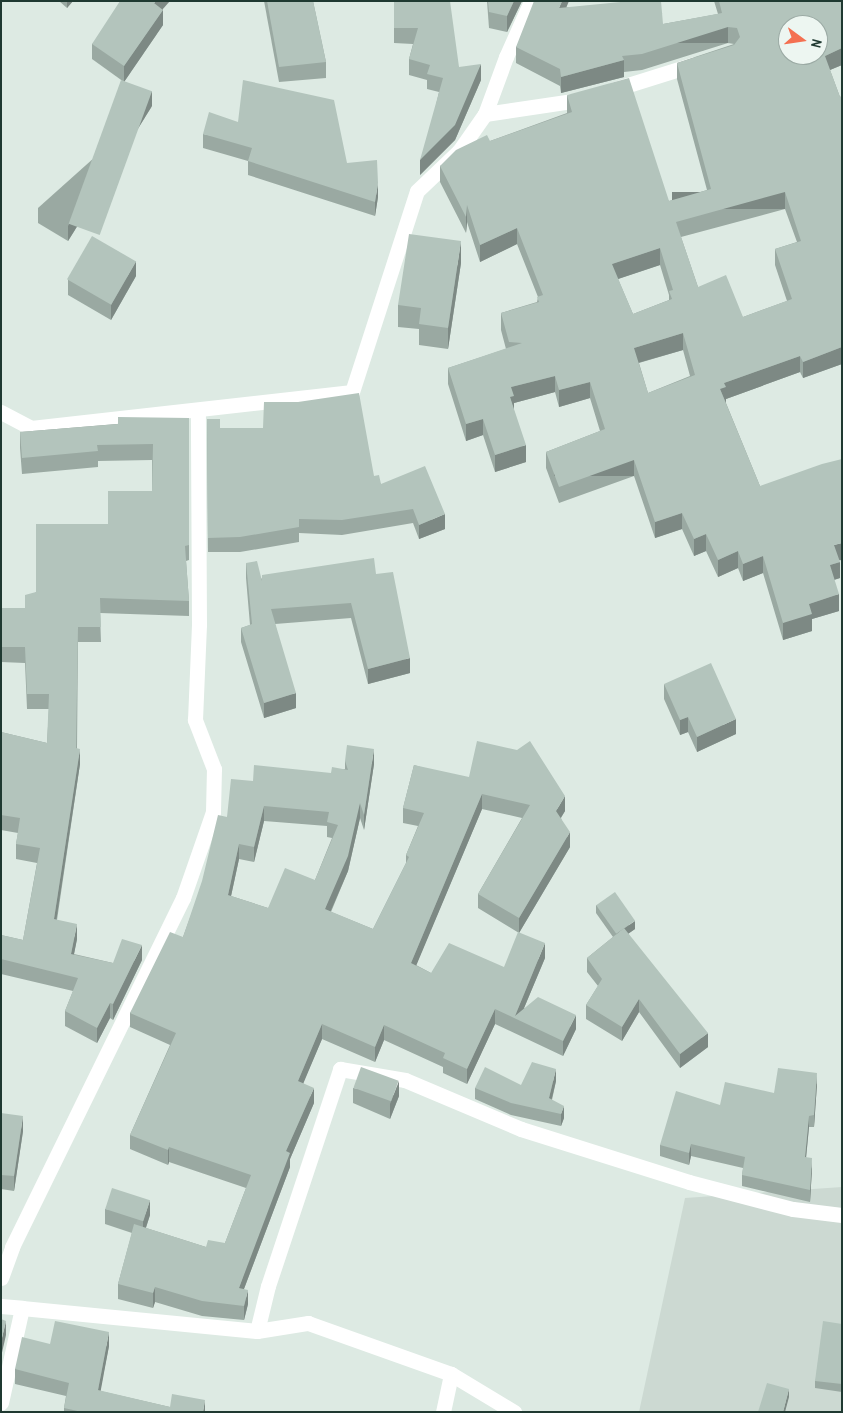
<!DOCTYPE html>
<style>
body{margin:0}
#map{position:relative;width:843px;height:1413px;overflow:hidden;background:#ddeae3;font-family:"Archivo Narrow",sans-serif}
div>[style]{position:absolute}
.built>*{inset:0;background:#ccd9d2}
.minor>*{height:15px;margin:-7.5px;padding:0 7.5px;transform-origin:7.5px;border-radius:7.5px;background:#fff}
.wall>*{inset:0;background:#9aa9a2}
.shaded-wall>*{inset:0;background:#7d8984;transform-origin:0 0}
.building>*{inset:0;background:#b3c4bc;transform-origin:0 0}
span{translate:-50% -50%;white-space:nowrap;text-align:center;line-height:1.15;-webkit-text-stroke:4.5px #edf6f1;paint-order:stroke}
.frame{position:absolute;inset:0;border:2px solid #1f3931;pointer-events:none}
.north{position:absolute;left:778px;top:15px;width:50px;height:50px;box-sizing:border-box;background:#edf6f1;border:1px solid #9baaa4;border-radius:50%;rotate:104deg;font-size:14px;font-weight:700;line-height:20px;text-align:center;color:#1f3931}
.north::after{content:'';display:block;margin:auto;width:18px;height:22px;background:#f47051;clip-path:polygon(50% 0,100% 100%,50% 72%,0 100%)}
</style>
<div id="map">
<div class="built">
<i style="clip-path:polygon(842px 1187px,842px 1412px,639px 1412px,685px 1198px)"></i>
</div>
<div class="minor">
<i style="left:612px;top:90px;width:87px;rotate:-17.4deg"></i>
<i style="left:485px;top:114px;width:101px;rotate:-8.5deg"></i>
<i style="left:1px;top:412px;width:34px;rotate:28deg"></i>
<i style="left:31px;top:428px;width:323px;rotate:-6.4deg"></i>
<i style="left:352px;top:392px;width:211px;rotate:-72.1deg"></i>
<i style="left:417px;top:191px;width:58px;rotate:-43.6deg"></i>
<i style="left:459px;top:151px;width:45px;rotate:-54.9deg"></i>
<i style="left:485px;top:114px;width:61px;rotate:-69.8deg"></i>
<i style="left:506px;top:57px;width:61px;rotate:-65.9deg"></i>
<i style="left:1px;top:1278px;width:33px;rotate:-70deg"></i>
<i style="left:12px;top:1247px;width:389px;rotate:-63.9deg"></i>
<i style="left:183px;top:898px;width:91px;rotate:-70.8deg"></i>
<i style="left:213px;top:812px;width:43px;rotate:-88.7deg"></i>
<i style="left:214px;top:769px;width:53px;rotate:-111.2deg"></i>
<i style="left:195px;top:720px;width:95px;rotate:-87.6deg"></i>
<i style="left:199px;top:625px;width:213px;rotate:-90.3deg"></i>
<i style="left:1px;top:1306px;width:21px;rotate:5deg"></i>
<i style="left:22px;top:1308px;width:97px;rotate:102.5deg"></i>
<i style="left:22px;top:1308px;width:236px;rotate:5.6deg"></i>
<i style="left:257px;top:1331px;width:46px;rotate:-76.3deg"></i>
<i style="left:268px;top:1286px;width:229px;rotate:-71.6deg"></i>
<i style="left:340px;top:1069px;width:66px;rotate:9.6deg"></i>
<i style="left:405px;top:1080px;width:126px;rotate:22.9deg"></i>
<i style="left:521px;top:1129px;width:176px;rotate:17.5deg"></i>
<i style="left:689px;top:1182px;width:107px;rotate:14.6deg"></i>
<i style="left:793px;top:1209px;width:49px;rotate:7deg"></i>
<i style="left:257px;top:1331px;width:52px;rotate:-8.9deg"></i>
<i style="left:308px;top:1323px;width:152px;rotate:19.6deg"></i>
<i style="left:451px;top:1374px;width:74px;rotate:31.1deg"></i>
<i style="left:443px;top:1412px;width:39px;rotate:-78deg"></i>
</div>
<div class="wall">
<i style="clip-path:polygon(59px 1px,73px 1px,67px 8px)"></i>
<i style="clip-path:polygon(264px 1px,313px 1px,326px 62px,326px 78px,279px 82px)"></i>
<i style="clip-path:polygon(394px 1px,459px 67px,481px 80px,455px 140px,420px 175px,439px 92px,427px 89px,427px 80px,409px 75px,409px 59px,413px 44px,394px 43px)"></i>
<i style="clip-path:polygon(487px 1px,522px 1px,507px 32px,489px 28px)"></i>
<i style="clip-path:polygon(evenodd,714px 1px,842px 1px,842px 65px,830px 70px,840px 97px,842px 96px,842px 364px,803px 378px,800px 372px,726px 399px,726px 403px,760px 486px,842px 560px,839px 560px,840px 578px,834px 580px,839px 611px,812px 619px,812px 631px,783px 640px,763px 573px,743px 581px,738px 568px,718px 577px,706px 551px,694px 556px,682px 529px,655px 538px,634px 476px,559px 503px,546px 468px,546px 452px,600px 431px,590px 398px,559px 407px,555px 392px,514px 403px,514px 411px,526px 462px,495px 472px,483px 435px,466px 441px,448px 384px,448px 368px,506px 349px,501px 330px,501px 313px,537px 302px,538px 297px,517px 244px,480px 262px,467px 222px,466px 233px,440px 182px,440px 166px,490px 141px,567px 113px,567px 95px,669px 201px,707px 190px,677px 79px,677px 63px,734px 44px,728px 43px,642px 70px,624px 72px,624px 77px,561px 93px,560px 86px,516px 63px,516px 47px,566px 7px,663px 24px,718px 14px,714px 1px,785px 209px,797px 242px,775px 249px,775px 265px,787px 301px,743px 317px,698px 287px,681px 237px,785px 209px,714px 1px,660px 265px,669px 295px,669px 300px,633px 314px,618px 279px,660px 265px,714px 1px,683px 350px,690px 376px,648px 393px,639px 363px,683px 350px)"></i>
<i style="clip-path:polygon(163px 9px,163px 25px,124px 82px,92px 59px,92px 44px)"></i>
<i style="clip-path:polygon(152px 106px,68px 241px,38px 223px,38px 208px)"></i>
<i style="clip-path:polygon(203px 134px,347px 163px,378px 197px,375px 216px,248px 175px,248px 161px,203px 148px)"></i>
<i style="clip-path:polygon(461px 263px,448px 349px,419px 345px,419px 329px,398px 327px,398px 305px)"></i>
<i style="clip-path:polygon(136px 276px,111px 320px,68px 295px,68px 280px)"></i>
<i style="clip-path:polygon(189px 418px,189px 560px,186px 561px,189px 601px,189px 616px,100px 613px,101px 642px,78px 642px,77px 749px,80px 764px,57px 920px,77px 939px,74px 954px,113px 963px,142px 960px,113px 1020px,110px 1018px,97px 1043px,65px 1026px,65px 1011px,73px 991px,1px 974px,1px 935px,23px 940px,37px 863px,16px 859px,16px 844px,18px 833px,1px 830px,1px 732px,47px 743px,49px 709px,27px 709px,25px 663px,1px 662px,1px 608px,25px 608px,36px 592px,108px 524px,152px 491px,152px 460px,98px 461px,98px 467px,22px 474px,20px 448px,20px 432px)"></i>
<i style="clip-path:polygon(207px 419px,220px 428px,374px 476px,381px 484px,445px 529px,419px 539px,413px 523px,342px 535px,299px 533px,299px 542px,240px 552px,208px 552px)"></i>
<i style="clip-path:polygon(246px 563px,262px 579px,376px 574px,410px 673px,368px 684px,351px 618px,275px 624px,296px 708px,264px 718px,241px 642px,241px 628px,250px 625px,246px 578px)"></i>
<i style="clip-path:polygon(664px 684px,736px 734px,697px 752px,688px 732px,680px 735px,664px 699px)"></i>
<i style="clip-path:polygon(evenodd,345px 761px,374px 764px,364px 830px,360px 818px,348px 871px,331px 912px,373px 929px,406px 863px,406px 855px,418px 826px,403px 823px,403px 808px,414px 765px,565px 811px,561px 818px,570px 847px,519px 933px,478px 908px,478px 894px,522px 818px,482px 809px,416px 965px,431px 973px,504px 967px,545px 958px,524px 1008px,576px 1029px,563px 1056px,495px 1024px,467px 1084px,443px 1073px,443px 1067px,384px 1040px,375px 1062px,322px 1039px,303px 1083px,314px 1103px,290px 1159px,290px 1167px,244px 1289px,248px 1304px,244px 1320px,202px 1316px,155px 1302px,153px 1308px,118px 1299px,118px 1284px,132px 1233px,105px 1224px,105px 1209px,150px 1215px,146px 1228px,206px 1247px,225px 1243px,246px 1188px,169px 1162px,168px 1165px,130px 1149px,130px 1135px,170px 1045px,130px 1027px,130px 1013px,183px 937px,227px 817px,253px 781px,331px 773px,345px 769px,345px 761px,264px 821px,327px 826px,327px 837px,332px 838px,315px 880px,268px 908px,231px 896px,239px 859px,254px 862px,264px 821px)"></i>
<i style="clip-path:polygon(596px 905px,635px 929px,628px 934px,708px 1047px,680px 1068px,639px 1012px,622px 1041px,586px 1019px,586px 1005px,598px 986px,587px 972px,587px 958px,613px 937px,596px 913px)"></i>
<i style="clip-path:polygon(556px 1081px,552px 1100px,564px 1118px,561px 1126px,511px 1115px,475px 1099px,475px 1088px,521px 1085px)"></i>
<i style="clip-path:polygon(817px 1084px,814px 1127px,809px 1127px,806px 1157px,812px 1169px,810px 1202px,742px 1186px,742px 1175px,743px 1168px,691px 1156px,689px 1165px,660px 1156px,660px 1145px,774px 1093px)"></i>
<i style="clip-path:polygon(353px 1088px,399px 1096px,390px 1119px,353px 1103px)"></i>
<i style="clip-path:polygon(1px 1113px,23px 1131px,14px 1191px,1px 1189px)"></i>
<i style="clip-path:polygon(842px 1324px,842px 1392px,815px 1388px,815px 1381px)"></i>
<i style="clip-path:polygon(50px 1344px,109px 1346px,100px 1391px,170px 1407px,205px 1412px,64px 1412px,64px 1408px,66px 1396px,15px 1384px,15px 1369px)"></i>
</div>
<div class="shaded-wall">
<i style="clip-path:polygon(67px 1px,73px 1px,67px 8px)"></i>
<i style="clip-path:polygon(156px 1px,170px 1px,154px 19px,154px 3px)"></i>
<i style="clip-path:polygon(514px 1px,522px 1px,507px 32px,507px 16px)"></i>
<i style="clip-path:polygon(562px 1px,569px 1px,559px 25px,559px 8px)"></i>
<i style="clip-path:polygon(163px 10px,163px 25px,124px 82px,124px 66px)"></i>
<i style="left:728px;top:27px;width:16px;height:90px;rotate:90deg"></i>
<i style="clip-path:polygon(842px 48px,842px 65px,825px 72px,825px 56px)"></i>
<i style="clip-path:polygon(624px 60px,624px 77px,561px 93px,561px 77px)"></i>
<i style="clip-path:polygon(481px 64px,481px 80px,455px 140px,420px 175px,420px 160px)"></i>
<i style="clip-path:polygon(152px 91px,152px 106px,68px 241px,68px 226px)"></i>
<i style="clip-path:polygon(378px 183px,378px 197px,375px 216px,375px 202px)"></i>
<i style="left:785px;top:192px;width:17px;height:113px;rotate:90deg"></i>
<i style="clip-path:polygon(467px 205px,467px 222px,466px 233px,466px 217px)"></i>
<i style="clip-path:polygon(517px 228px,517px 244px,480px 262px,480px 245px)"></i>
<i style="clip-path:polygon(461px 241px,461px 263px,448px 349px,448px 328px)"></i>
<i style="clip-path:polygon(660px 248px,660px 265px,612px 281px,612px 264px)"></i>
<i style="clip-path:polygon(136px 261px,136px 276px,111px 320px,111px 305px)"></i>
<i style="clip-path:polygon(683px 333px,683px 350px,634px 364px,634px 348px)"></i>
<i style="clip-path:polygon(842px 347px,842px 364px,803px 378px,803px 362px)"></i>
<i style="clip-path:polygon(800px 356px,800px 372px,726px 399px,726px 403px,720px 389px,724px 383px)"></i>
<i style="clip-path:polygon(555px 376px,555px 392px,514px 403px,514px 412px,510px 397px,511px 387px)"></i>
<i style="clip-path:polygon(590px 382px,590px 398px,559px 407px,559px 390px)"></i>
<i style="clip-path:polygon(483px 419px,483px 435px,466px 441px,466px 424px)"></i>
<i style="clip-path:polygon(526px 445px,526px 462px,495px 472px,495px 455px)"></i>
<i style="left:634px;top:460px;width:16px;height:80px;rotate:90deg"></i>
<i style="clip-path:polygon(682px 513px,682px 529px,655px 538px,655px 522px)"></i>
<i style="clip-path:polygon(445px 514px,445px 529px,419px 539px,419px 525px)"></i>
<i style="clip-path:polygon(706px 534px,706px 551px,694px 556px,694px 539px)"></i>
<i style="clip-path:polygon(842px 543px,842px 560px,834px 561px,834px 545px)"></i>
<i style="clip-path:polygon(738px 551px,738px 568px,718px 577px,718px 560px)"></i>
<i style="clip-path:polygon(763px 556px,763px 573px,743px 581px,743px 564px)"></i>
<i style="clip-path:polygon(840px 562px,840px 578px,830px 581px,830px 565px)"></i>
<i style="clip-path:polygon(839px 594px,839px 611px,812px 619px,812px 631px,783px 640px,783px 623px,809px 604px)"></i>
<i style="clip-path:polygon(410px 658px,410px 673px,368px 684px,368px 669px)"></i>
<i style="clip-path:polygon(296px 693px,296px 708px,264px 718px,264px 703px)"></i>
<i style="clip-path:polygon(688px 717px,688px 732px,680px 735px,680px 720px)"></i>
<i style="clip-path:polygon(736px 719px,736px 734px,697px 752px,697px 737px)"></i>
<i style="clip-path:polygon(80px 749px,80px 764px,54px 935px,54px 919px)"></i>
<i style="clip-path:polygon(374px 749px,374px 764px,364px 830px,364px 815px)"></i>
<i style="clip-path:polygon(482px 794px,482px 809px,411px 978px,411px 963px)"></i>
<i style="clip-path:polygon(565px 796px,565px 811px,556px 825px,556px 811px)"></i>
<i style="clip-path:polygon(360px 803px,360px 818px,348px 871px,325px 924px,325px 909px)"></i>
<i style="clip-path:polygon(264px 806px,264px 821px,254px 862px,254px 847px)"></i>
<i style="clip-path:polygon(570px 832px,570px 847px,519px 933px,519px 918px)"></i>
<i style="clip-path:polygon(239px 844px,239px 859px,228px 910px,228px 895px)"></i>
<i style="clip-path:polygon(635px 921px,635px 929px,616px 942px,616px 934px)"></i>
<i style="clip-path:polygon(77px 924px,77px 939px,71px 969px,71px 954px)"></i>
<i style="clip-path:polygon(545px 943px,545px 958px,519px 1020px,515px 1016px)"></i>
<i style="clip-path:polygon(142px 945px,142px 960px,113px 1020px,113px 1004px)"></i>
<i style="clip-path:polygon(639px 999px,639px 1012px,622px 1041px,622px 1027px)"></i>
<i style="clip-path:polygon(110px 1003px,110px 1018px,97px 1043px,97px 1028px)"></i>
<i style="clip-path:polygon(495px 1009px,495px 1024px,467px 1084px,467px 1069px)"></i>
<i style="clip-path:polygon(576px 1015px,576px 1029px,563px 1056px,563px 1041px)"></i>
<i style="clip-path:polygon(322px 1024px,322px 1039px,298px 1096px,298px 1081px)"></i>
<i style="clip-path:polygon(384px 1025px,384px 1040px,375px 1062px,375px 1047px)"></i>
<i style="clip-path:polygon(708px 1033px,708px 1047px,680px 1068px,680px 1054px)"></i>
<i style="clip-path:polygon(556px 1069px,556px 1081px,549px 1110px,549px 1098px)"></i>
<i style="clip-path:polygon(817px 1073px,817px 1084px,814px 1127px,814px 1115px)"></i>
<i style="clip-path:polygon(399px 1081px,399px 1096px,390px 1119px,390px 1104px)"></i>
<i style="clip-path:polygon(314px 1088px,314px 1103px,290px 1159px,290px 1167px,239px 1302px,239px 1288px,286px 1151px)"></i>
<i style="clip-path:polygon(564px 1106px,564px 1118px,561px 1126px,561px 1114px)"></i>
<i style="clip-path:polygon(23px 1116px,23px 1131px,14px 1191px,14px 1176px)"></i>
<i style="clip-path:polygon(809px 1116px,809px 1127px,805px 1169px,805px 1157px)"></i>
<i style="clip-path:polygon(691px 1144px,691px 1156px,689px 1165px,689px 1153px)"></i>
<i style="clip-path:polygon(169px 1147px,169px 1162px,168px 1165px,168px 1150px)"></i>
<i style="clip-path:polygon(812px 1158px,812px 1169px,810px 1202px,810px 1190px)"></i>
<i style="clip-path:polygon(150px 1200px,150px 1215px,143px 1236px,143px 1221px)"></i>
<i style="clip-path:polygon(155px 1287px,155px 1302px,153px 1308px,153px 1293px)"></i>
<i style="clip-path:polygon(248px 1290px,248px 1304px,244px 1320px,244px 1306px)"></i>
<i style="clip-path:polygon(6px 1321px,6px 1335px,1px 1357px,1px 1342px)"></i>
<i style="clip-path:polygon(109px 1332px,109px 1346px,98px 1405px,98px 1390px)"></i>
<i style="clip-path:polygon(789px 1389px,789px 1397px,785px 1412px,783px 1412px)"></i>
<i style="clip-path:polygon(205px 1400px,205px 1412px,203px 1412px)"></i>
</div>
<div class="building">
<i style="clip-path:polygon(120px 1px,156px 1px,154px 3px,163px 10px,124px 66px,92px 44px)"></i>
<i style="clip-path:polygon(267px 1px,313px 1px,326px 62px,279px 67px)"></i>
<i style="clip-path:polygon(394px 1px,450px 1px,459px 67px,481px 64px,455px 125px,420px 160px,443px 78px,427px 74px,430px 65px,409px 59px,418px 28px,394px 28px)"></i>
<i style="clip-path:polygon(488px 1px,514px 1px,507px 16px,489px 12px)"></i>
<i style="clip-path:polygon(evenodd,534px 1px,562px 1px,559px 8px,631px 1px,661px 1px,663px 24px,722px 13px,719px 1px,842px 1px,842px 48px,825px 56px,840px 97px,842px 96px,842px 347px,803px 362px,800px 356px,724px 383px,726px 387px,720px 389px,760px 486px,822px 464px,842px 459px,842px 543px,834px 545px,840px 562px,830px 565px,839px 594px,809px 604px,812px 614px,783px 623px,763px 556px,743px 564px,738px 551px,718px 560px,706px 534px,694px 539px,682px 513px,655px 522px,634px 460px,559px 487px,546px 452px,605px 429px,590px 382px,559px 390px,555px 376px,511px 387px,514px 396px,510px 397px,526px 445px,495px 455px,483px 419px,466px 424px,448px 368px,522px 343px,509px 342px,501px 313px,539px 302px,537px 297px,543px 295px,517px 228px,480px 245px,467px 205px,466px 217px,440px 166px,456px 150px,487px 135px,490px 141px,572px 112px,567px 95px,629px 78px,669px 201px,711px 189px,677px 63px,734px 45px,740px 37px,737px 28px,728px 27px,642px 54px,622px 56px,624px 60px,561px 77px,560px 69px,516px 47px,534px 1px,788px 25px,818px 25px,818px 55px,788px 55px,788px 25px,534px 1px,785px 192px,801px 241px,775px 249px,792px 299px,743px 317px,726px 275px,698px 287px,676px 222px,785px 192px,534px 1px,660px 248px,673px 290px,669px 291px,672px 299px,633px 314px,612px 264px,660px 248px,534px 1px,683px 333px,695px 375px,648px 393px,634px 348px,683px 333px)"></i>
<i style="left:121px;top:80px;width:33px;height:153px;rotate:20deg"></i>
<i style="clip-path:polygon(243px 80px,334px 100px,347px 163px,377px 160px,378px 183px,375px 202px,248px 161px,252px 148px,203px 134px,209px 112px,238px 122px)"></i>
<i style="clip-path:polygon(409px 234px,461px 241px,448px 328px,419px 324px,421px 308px,398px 305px)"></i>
<i style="left:92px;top:236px;width:51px;height:50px;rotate:30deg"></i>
<i style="clip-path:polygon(359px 393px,374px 476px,379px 475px,381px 484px,425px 466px,445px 514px,419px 525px,413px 509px,342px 520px,299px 519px,299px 527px,240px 537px,208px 538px,207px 419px,220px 419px,220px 428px,263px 428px,264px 402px,298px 402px)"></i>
<i style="clip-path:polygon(118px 417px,189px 418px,189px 545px,185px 546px,189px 601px,100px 598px,101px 627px,78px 627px,76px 748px,80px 749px,54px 919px,77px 924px,71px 954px,113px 963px,122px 939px,142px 945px,113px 1004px,110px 1003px,97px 1028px,65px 1011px,78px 978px,1px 959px,1px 935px,23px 940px,40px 848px,16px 844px,20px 818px,1px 815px,1px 732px,47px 743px,49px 694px,27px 694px,25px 647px,1px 647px,1px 608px,25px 608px,25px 595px,36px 592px,36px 524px,108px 524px,108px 491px,152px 491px,153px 444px,97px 445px,98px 451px,22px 458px,20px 432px,118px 424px)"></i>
<i style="clip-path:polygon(374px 558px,376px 574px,393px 572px,410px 658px,368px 669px,351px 603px,271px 609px,296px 693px,264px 703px,241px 628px,252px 624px,246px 563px,257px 561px,262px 581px,262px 575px)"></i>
<i style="clip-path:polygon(711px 663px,736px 719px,697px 737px,688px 717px,680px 720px,664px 684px)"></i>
<i style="clip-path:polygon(evenodd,477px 741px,517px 750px,530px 741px,565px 796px,556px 811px,570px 832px,519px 918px,478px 894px,530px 805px,482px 794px,411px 963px,431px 973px,449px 943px,504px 967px,518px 932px,545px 943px,515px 1016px,538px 997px,576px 1015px,563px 1041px,495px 1009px,467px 1069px,443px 1058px,445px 1053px,384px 1025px,375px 1047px,322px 1024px,298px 1081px,314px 1088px,286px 1151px,290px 1153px,239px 1288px,248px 1290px,244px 1306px,202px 1301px,155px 1287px,153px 1293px,118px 1284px,134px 1224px,206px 1247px,208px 1240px,225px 1243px,251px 1175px,169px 1147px,168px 1150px,130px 1135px,176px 1033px,130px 1013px,170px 932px,183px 937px,202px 881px,218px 815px,227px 817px,231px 779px,253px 781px,254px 765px,331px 773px,332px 767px,348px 770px,345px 761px,347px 745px,374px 749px,364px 815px,360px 803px,348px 856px,325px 909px,373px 929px,409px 857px,406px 855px,424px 813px,403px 808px,414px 765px,469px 777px,477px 741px,264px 806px,329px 812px,327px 822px,338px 825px,315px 880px,285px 868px,268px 908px,228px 895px,239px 844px,254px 847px,264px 806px)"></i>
<i style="left:615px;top:892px;width:35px;height:23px;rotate:55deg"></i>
<i style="clip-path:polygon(624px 928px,708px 1033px,680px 1054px,639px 999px,622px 1027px,586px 1005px,602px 979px,587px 958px)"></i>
<i style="clip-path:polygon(532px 1062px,556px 1069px,549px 1098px,564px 1106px,561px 1114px,511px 1103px,475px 1088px,485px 1067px,521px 1085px)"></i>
<i style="left:361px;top:1067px;width:40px;height:22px;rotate:20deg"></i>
<i style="clip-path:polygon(778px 1068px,817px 1073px,814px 1115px,809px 1116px,805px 1157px,812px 1158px,810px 1190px,742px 1175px,745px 1157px,691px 1144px,689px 1153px,660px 1145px,676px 1091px,720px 1105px,725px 1082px,774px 1093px)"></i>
<i style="clip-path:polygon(1px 1113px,23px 1116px,14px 1176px,1px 1175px)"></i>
<i style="left:112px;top:1188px;width:40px;height:22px;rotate:18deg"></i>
<i style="clip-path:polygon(1px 1319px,6px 1321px,1px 1342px)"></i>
<i style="clip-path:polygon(55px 1321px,109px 1332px,98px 1390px,170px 1407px,172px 1394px,205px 1400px,203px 1412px,82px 1412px,64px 1408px,69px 1383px,15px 1369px,22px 1337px,50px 1344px)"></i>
<i style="clip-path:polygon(823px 1321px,842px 1324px,842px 1384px,815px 1381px)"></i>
<i style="clip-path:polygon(767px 1383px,789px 1389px,783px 1412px,758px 1412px)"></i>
</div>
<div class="frame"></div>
<div class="north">N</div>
</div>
